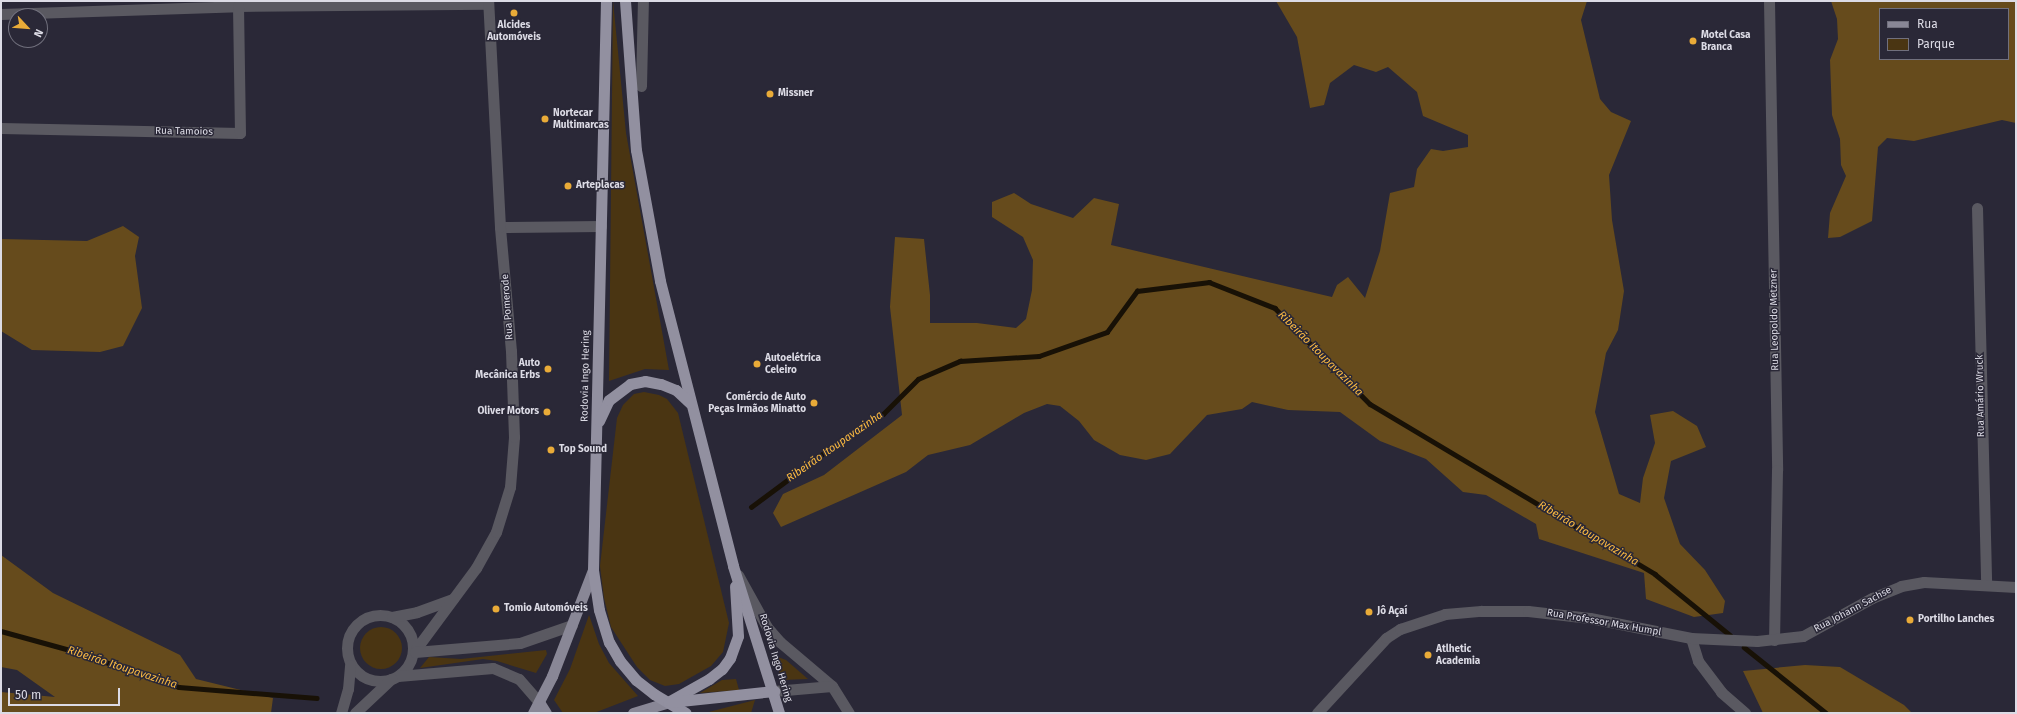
<!DOCTYPE html>
<meta charset="utf-8">
<style>
body{margin:0}
#map{position:relative;width:2017px;height:714px;overflow:hidden;background:#2a2837;font-family:"Fira Sans",sans-serif}
div>[style]{position:absolute}
.green>*{inset:0;background:#4a3512}
.round{border-radius:50%}
.forest>*{inset:0;background:#664b1c}
.stream>*{height:4.5px;margin:-2.25px;padding:0 2.25px;transform-origin:2.25px;border-radius:2.25px;background:#181106}
.minor>*{height:11px;margin:-5.5px;padding:0 5.5px;transform-origin:5.5px;border-radius:5.5px;background:#5a5961}
.tertiary>*{height:11px;margin:-5.5px;padding:0 5.5px;transform-origin:5.5px;border-radius:5.5px;background:#5a5961}
.tertiary>.ring{margin:-5.5px;padding:0;box-sizing:content-box;background:none;border:11px solid #5a5961;border-radius:50%}
.primary>*{height:11px;margin:-5.5px;padding:0 5.5px;transform-origin:5.5px;border-radius:5.5px;background:#898796}
.trunk>*{height:11px;margin:-5.5px;padding:0 5.5px;transform-origin:5.5px;border-radius:5.5px;background:#9290a0}
.dots>*{width:11px;height:11px;translate:-50% -50%;box-sizing:border-box;border:2px solid #2a2837;border-radius:50%}
span{translate:-50% -50%;white-space:nowrap;text-align:center;line-height:1.15;-webkit-text-stroke:3px #2a2837;paint-order:stroke}
.poi-label{font-size:10px;color:#dcdbe5;font-weight:700}
.left{translate:0 -50%;text-align:left}
.right{translate:-100% -50%;text-align:right}
.street-label{font-size:10px;color:#dcdbe5}
.water-label{font-size:11px;color:#fcba41;font-style:italic}
.frame{position:absolute;inset:0;border:2px solid #dcdbe5;pointer-events:none}
.legend{position:absolute;left:1879px;top:8px;width:130px;height:52px;box-sizing:border-box;background:#2a2837;border:1px solid #71707d;margin:0;padding:5px 7px;list-style:none;font-size:12px;color:#dcdbe5}
.legend li{display:flex;align-items:center;gap:8px;height:20px}
.legend b{width:20px;border:1px solid #71707d}
.north{position:absolute;left:8px;top:8px;width:40px;height:40px;box-sizing:border-box;background:#2a2837;border:1px solid #71707d;border-radius:50%;rotate:116deg;font-size:11px;font-weight:700;line-height:16px;text-align:center;color:#dcdbe5}
.north::after{content:'';display:block;margin:auto;width:14px;height:18px;background:#e9ab38;clip-path:polygon(50% 0,100% 100%,50% 72%,0 100%)}
.scale{position:absolute;left:8px;top:688px;width:112px;height:18px;box-sizing:border-box;border:2px solid #dcdbe5;border-top:0;padding-left:5px;font-size:12px;line-height:14px;white-space:nowrap;color:#dcdbe5;-webkit-text-stroke:3px #2a2837;paint-order:stroke}
</style>
<div id="map">
<div class="green">
<i style="clip-path:polygon(613px 1px,626px 133px,669px 370px,645px 369px,609px 381px)"></i>
<i style="clip-path:polygon(644px 392px,659px 395px,667px 399px,678px 413px,729px 623px,723px 652px,711px 666px,679px 684px,665px 686px,650px 680px,637px 667px,611px 627px,604px 598px,600px 566px,617px 418px,623px 405px,634px 394px)"></i>
<i style="clip-path:polygon(589px 615px,599px 644px,609px 663px,638px 696px,594px 713px,563px 713px,554px 700px,570px 669px)"></i>
<i class="round" style="left:360px;top:627px;width:42px;height:42px"></i>
<i style="clip-path:polygon(546px 650px,547px 654px,536px 673px,497px 661px,483px 659px,420px 668px,429px 657px,461px 659px)"></i>
<i style="clip-path:polygon(775px 656px,786px 660px,808px 679px,781px 680px)"></i>
<i style="clip-path:polygon(736px 679px,739px 690px,700px 693px,722px 680px)"></i>
<i style="clip-path:polygon(755px 700px,751px 713px,705px 713px)"></i>
</div>
<div class="forest">
<i style="clip-path:polygon(1276px 1px,1587px 1px,1581px 20px,1600px 99px,1611px 112px,1631px 121px,1609px 175px,1612px 220px,1624px 291px,1618px 330px,1606px 353px,1595px 412px,1619px 494px,1640px 503px,1643px 478px,1655px 443px,1650px 415px,1673px 411px,1697px 426px,1706px 447px,1671px 461px,1664px 498px,1680px 544px,1705px 570px,1725px 601px,1723px 613px,1694px 617px,1646px 599px,1644px 573px,1539px 539px,1536px 524px,1486px 495px,1463px 492px,1426px 459px,1380px 441px,1340px 412px,1288px 410px,1252px 402px,1242px 409px,1207px 415px,1170px 454px,1146px 460px,1120px 455px,1094px 440px,1079px 421px,1060px 406px,1047px 404px,1024px 413px,970px 445px,928px 455px,906px 472px,781px 527px,773px 513px,783px 494px,824px 475px,902px 415px,890px 307px,895px 237px,924px 239px,930px 295px,930px 323px,977px 323px,1016px 328px,1026px 319px,1032px 290px,1033px 260px,1023px 237px,992px 217px,992px 202px,1014px 193px,1031px 204px,1073px 218px,1094px 198px,1119px 204px,1111px 245px,1332px 297px,1337px 285px,1348px 277px,1365px 298px,1380px 251px,1390px 193px,1414px 187px,1417px 169px,1431px 149px,1443px 151px,1468px 147px,1468px 135px,1423px 116px,1417px 92px,1388px 67px,1376px 72px,1354px 65px,1330px 83px,1324px 105px,1310px 108px,1297px 37px)"></i>
<i style="clip-path:polygon(evenodd,1831px 1px,2016px 1px,2016px 123px,2002px 120px,1914px 141px,1887px 138px,1878px 147px,1872px 221px,1840px 237px,1828px 238px,1830px 213px,1846px 176px,1841px 165px,1840px 139px,1832px 115px,1830px 60px,1838px 39px,1837px 19px,1831px 1px,1880px 9px,2008px 9px,2008px 59px,1880px 59px,1880px 9px)"></i>
<i style="clip-path:polygon(123px 226px,139px 237px,135px 256px,142px 308px,123px 346px,100px 352px,32px 350px,1px 331px,1px 239px,87px 241px)"></i>
<i style="clip-path:polygon(1px 555px,53px 593px,180px 655px,196px 679px,273px 698px,271px 713px,1px 713px,1px 692px,55px 697px,17px 670px,1px 667px)"></i>
<i style="clip-path:polygon(1805px 665px,1840px 667px,1904px 705px,1912px 713px,1763px 713px,1743px 671px)"></i>
</div>
<div class="stream">
<i style="left:751px;top:507px;width:111px;rotate:-36.6deg"></i>
<i style="left:840px;top:441px;width:51px;rotate:-32.1deg"></i>
<i style="left:883px;top:414px;width:49px;rotate:-45deg"></i>
<i style="left:918px;top:379px;width:46px;rotate:-23.2deg"></i>
<i style="left:960px;top:361px;width:79px;rotate:-3.6deg"></i>
<i style="left:1039px;top:356px;width:72px;rotate:-19.4deg"></i>
<i style="left:1107px;top:332px;width:51px;rotate:-53.8deg"></i>
<i style="left:1137px;top:291px;width:73px;rotate:-7.1deg"></i>
<i style="left:1209px;top:282px;width:71px;rotate:21.5deg"></i>
<i style="left:1275px;top:308px;width:135px;rotate:45.3deg"></i>
<i style="left:1370px;top:404px;width:332px;rotate:30.8deg"></i>
<i style="left:1655px;top:574px;width:97px;rotate:39.1deg"></i>
<i style="left:1px;top:631px;width:72px;rotate:15.4deg"></i>
<i style="left:70px;top:650px;width:115px;rotate:18.7deg"></i>
<i style="left:179px;top:687px;width:138px;rotate:4.6deg"></i>
<i style="left:1744px;top:647px;width:105px;rotate:38.8deg"></i>
</div>
<div class="minor">
<i style="left:1769px;top:1px;width:469px;rotate:89deg"></i>
<i style="left:1777px;top:470px;width:170px;rotate:91deg"></i>
<i style="left:1px;top:14px;width:237px;rotate:-1.9deg"></i>
<i style="left:238px;top:6px;width:250px;rotate:-0.5deg"></i>
<i style="left:641px;top:86px;width:85px;rotate:-88.7deg"></i>
<i style="left:1px;top:128px;width:239px;rotate:1.2deg"></i>
<i style="left:240px;top:133px;width:127px;rotate:-90.9deg"></i>
<i style="left:1977px;top:208px;width:377px;rotate:88.6deg"></i>
<i style="left:500px;top:227px;width:101px;rotate:-0.6deg"></i>
</div>
<div class="tertiary">
<i style="left:738px;top:575px;width:60px;rotate:60.9deg"></i>
<i style="left:767px;top:627px;width:20px;rotate:49deg"></i>
<i style="left:780px;top:642px;width:68px;rotate:40.2deg"></i>
<i style="left:832px;top:686px;width:32px;rotate:58deg"></i>
<i class="ring" style="left:347px;top:615px;width:55px;height:55px"></i>
<i style="left:392px;top:617px;width:25px;rotate:-11deg"></i>
<i style="left:417px;top:612px;width:38px;rotate:-20deg"></i>
<i style="left:1691px;top:638px;width:24px;rotate:73deg"></i>
<i style="left:1698px;top:661px;width:39px;rotate:53deg"></i>
<i style="left:1721px;top:692px;width:32px;rotate:41deg"></i>
<i style="left:416px;top:649px;width:101px;rotate:-53.5deg"></i>
<i style="left:476px;top:568px;width:41px;rotate:-60.9deg"></i>
<i style="left:496px;top:532px;width:47px;rotate:-72.7deg"></i>
<i style="left:510px;top:487px;width:50px;rotate:-85.4deg"></i>
<i style="left:514px;top:437px;width:86px;rotate:-92deg"></i>
<i style="left:511px;top:351px;width:124px;rotate:-95.1deg"></i>
<i style="left:500px;top:227px;width:226px;rotate:-93deg"></i>
<i style="left:415px;top:652px;width:105px;rotate:-4.9deg"></i>
<i style="left:520px;top:643px;width:55px;rotate:-19.1deg"></i>
<i style="left:398px;top:676px;width:95px;rotate:-4.8deg"></i>
<i style="left:493px;top:668px;width:28px;rotate:23deg"></i>
<i style="left:519px;top:679px;width:30px;rotate:49deg"></i>
<i style="left:774px;top:691px;width:58px;rotate:-4.9deg"></i>
<i style="left:341px;top:713px;width:25px;rotate:-74deg"></i>
<i style="left:348px;top:689px;width:24px;rotate:-85deg"></i>
<i style="left:355px;top:713px;width:50px;rotate:-43.4deg"></i>
<i style="left:1317px;top:713px;width:102px;rotate:-47.4deg"></i>
<i style="left:1386px;top:638px;width:17px;rotate:-33deg"></i>
<i style="left:1400px;top:629px;width:47px;rotate:-18.4deg"></i>
<i style="left:1445px;top:614px;width:36px;rotate:-5deg"></i>
<i style="left:1481px;top:611px;width:47px"></i>
<i style="left:1528px;top:611px;width:62px;rotate:6.4deg"></i>
<i style="left:1590px;top:618px;width:103px;rotate:11.2deg"></i>
<i style="left:1691px;top:638px;width:66px;rotate:2.6deg"></i>
<i style="left:1757px;top:641px;width:46px;rotate:-6.2deg"></i>
<i style="left:1803px;top:636px;width:79px;rotate:-28.8deg"></i>
<i style="left:1872px;top:598px;width:31px;rotate:-22deg"></i>
<i style="left:1901px;top:586px;width:23px;rotate:-10deg"></i>
<i style="left:1924px;top:582px;width:92px;rotate:3.1deg"></i>
</div>
<div class="primary">
<i style="left:539px;top:702px;width:13px;rotate:58deg"></i>
<i style="left:533px;top:713px;width:42px;rotate:-62.8deg"></i>
<i style="left:552px;top:676px;width:114px;rotate:-68.9deg"></i>
<i style="left:633px;top:713px;width:37px;rotate:-17deg"></i>
</div>
<div class="trunk">
<i style="left:606px;top:1px;width:569px;rotate:91.31deg"></i>
<i style="left:593px;top:570px;width:40px;rotate:81.5deg"></i>
<i style="left:599px;top:610px;width:34px;rotate:73deg"></i>
<i style="left:609px;top:642px;width:22px;rotate:60deg"></i>
<i style="left:620px;top:661px;width:25px;rotate:50deg"></i>
<i style="left:636px;top:680px;width:23px;rotate:38deg"></i>
<i style="left:654px;top:694px;width:37px;rotate:31deg"></i>
<i style="left:625px;top:1px;width:149px;rotate:85.8deg"></i>
<i style="left:636px;top:150px;width:133px;rotate:79.6deg"></i>
<i style="left:660px;top:281px;width:294px;rotate:75.6deg"></i>
<i style="left:733px;top:566px;width:154px;rotate:72.6deg"></i>
<i style="left:599px;top:421px;width:23px;rotate:-65deg"></i>
<i style="left:609px;top:400px;width:26px;rotate:-37deg"></i>
<i style="left:630px;top:384px;width:15px;rotate:-11deg"></i>
<i style="left:645px;top:381px;width:16px;rotate:11deg"></i>
<i style="left:661px;top:384px;width:16px;rotate:22deg"></i>
<i style="left:676px;top:390px;width:19px;rotate:43deg"></i>
<i style="left:668px;top:702px;width:47px;rotate:-29.3deg"></i>
<i style="left:709px;top:679px;width:16px;rotate:-38deg"></i>
<i style="left:722px;top:669px;width:14px;rotate:-54deg"></i>
<i style="left:730px;top:658px;width:23px;rotate:-70deg"></i>
<i style="left:738px;top:636px;width:50px;rotate:-93.4deg"></i>
<i style="left:671px;top:702px;width:104px;rotate:-6.1deg"></i>
</div>
<div class="dots">
<i style="left:514px;top:13px;background:#e9ab38"></i>
<i style="left:1693px;top:41px;background:#e9ab38"></i>
<i style="left:770px;top:94px;background:#e9ab38"></i>
<i style="left:545px;top:119px;background:#e9ab38"></i>
<i style="left:568px;top:186px;background:#e9ab38"></i>
<i style="left:757px;top:364px;background:#e9ab38"></i>
<i style="left:548px;top:369px;background:#e9ab38"></i>
<i style="left:814px;top:403px;background:#e9ab38"></i>
<i style="left:547px;top:412px;background:#e9ab38"></i>
<i style="left:551px;top:450px;background:#e9ab38"></i>
<i style="left:496px;top:609px;background:#e9ab38"></i>
<i style="left:1369px;top:612px;background:#e9ab38"></i>
<i style="left:1910px;top:620px;background:#e9ab38"></i>
<i style="left:1428px;top:655px;background:#e9ab38"></i>
</div>
<div class="poi-label">
<span style="left:514px;top:31px">Alcides<br>Automóveis</span>
<span class="left" style="left:1701px;top:41px">Motel Casa<br>Branca</span>
<span class="left" style="left:778px;top:94px">Missner</span>
<span class="left" style="left:553px;top:119px">Nortecar<br>Multimarcas</span>
<span class="left" style="left:576px;top:186px">Arteplacas</span>
<span class="left" style="left:765px;top:364px">Autoelétrica<br>Celeiro</span>
<span class="right" style="left:540px;top:369px">Auto<br>Mecânica Erbs</span>
<span class="right" style="left:806px;top:403px">Comércio de Auto<br>Peças Irmãos Minatto</span>
<span class="right" style="left:539px;top:412px">Oliver Motors</span>
<span class="left" style="left:559px;top:450px">Top Sound</span>
<span class="left" style="left:504px;top:609px">Tomio Automóveis</span>
<span class="left" style="left:1377px;top:612px">Jô Açaí</span>
<span class="left" style="left:1918px;top:620px">Portilho Lanches</span>
<span class="left" style="left:1436px;top:655px">Atlhetic<br>Academia</span>
</div>
<div class="street-label">
<span style="left:184px;top:132px;rotate:1deg">Rua Tamoios</span>
<span style="left:508px;top:307px;rotate:-94deg">Rua Pomerode</span>
<span style="left:1775px;top:320px;rotate:-91deg">Rua Leopoldo Metzner</span>
<span style="left:586px;top:376px;rotate:-89deg">Rodovia Ingo Hering</span>
<span style="left:1981px;top:396px;rotate:-91deg">Rua Amário Wruck</span>
<span style="left:1853px;top:610px;rotate:-28deg">Rua Johann Sachse</span>
<span style="left:1604px;top:623px;rotate:10deg">Rua Professor Max Humpl</span>
<span style="left:775px;top:658px;rotate:73deg">Rodovia Ingo Hering</span>
</div>
<div class="water-label">
<span style="left:1320px;top:354px;rotate:45deg">Ribeirão Itoupavazinha</span>
<span style="left:835px;top:447px;rotate:-35deg">Ribeirão Itoupavazinha</span>
<span style="left:1588px;top:534px;rotate:31deg">Ribeirão Itoupavazinha</span>
<span style="left:122px;top:668px;rotate:18deg">Ribeirão Itoupavazinha</span>
</div>
<div class="frame"></div>
<ul class="legend">
<li><b style="height:5px;background:#898796"></b>Rua</li>
<li><b style="height:11px;background:#4a3512"></b>Parque</li>
</ul>
<div class="north">N</div>
<div class="scale">50 m</div>
</div>
